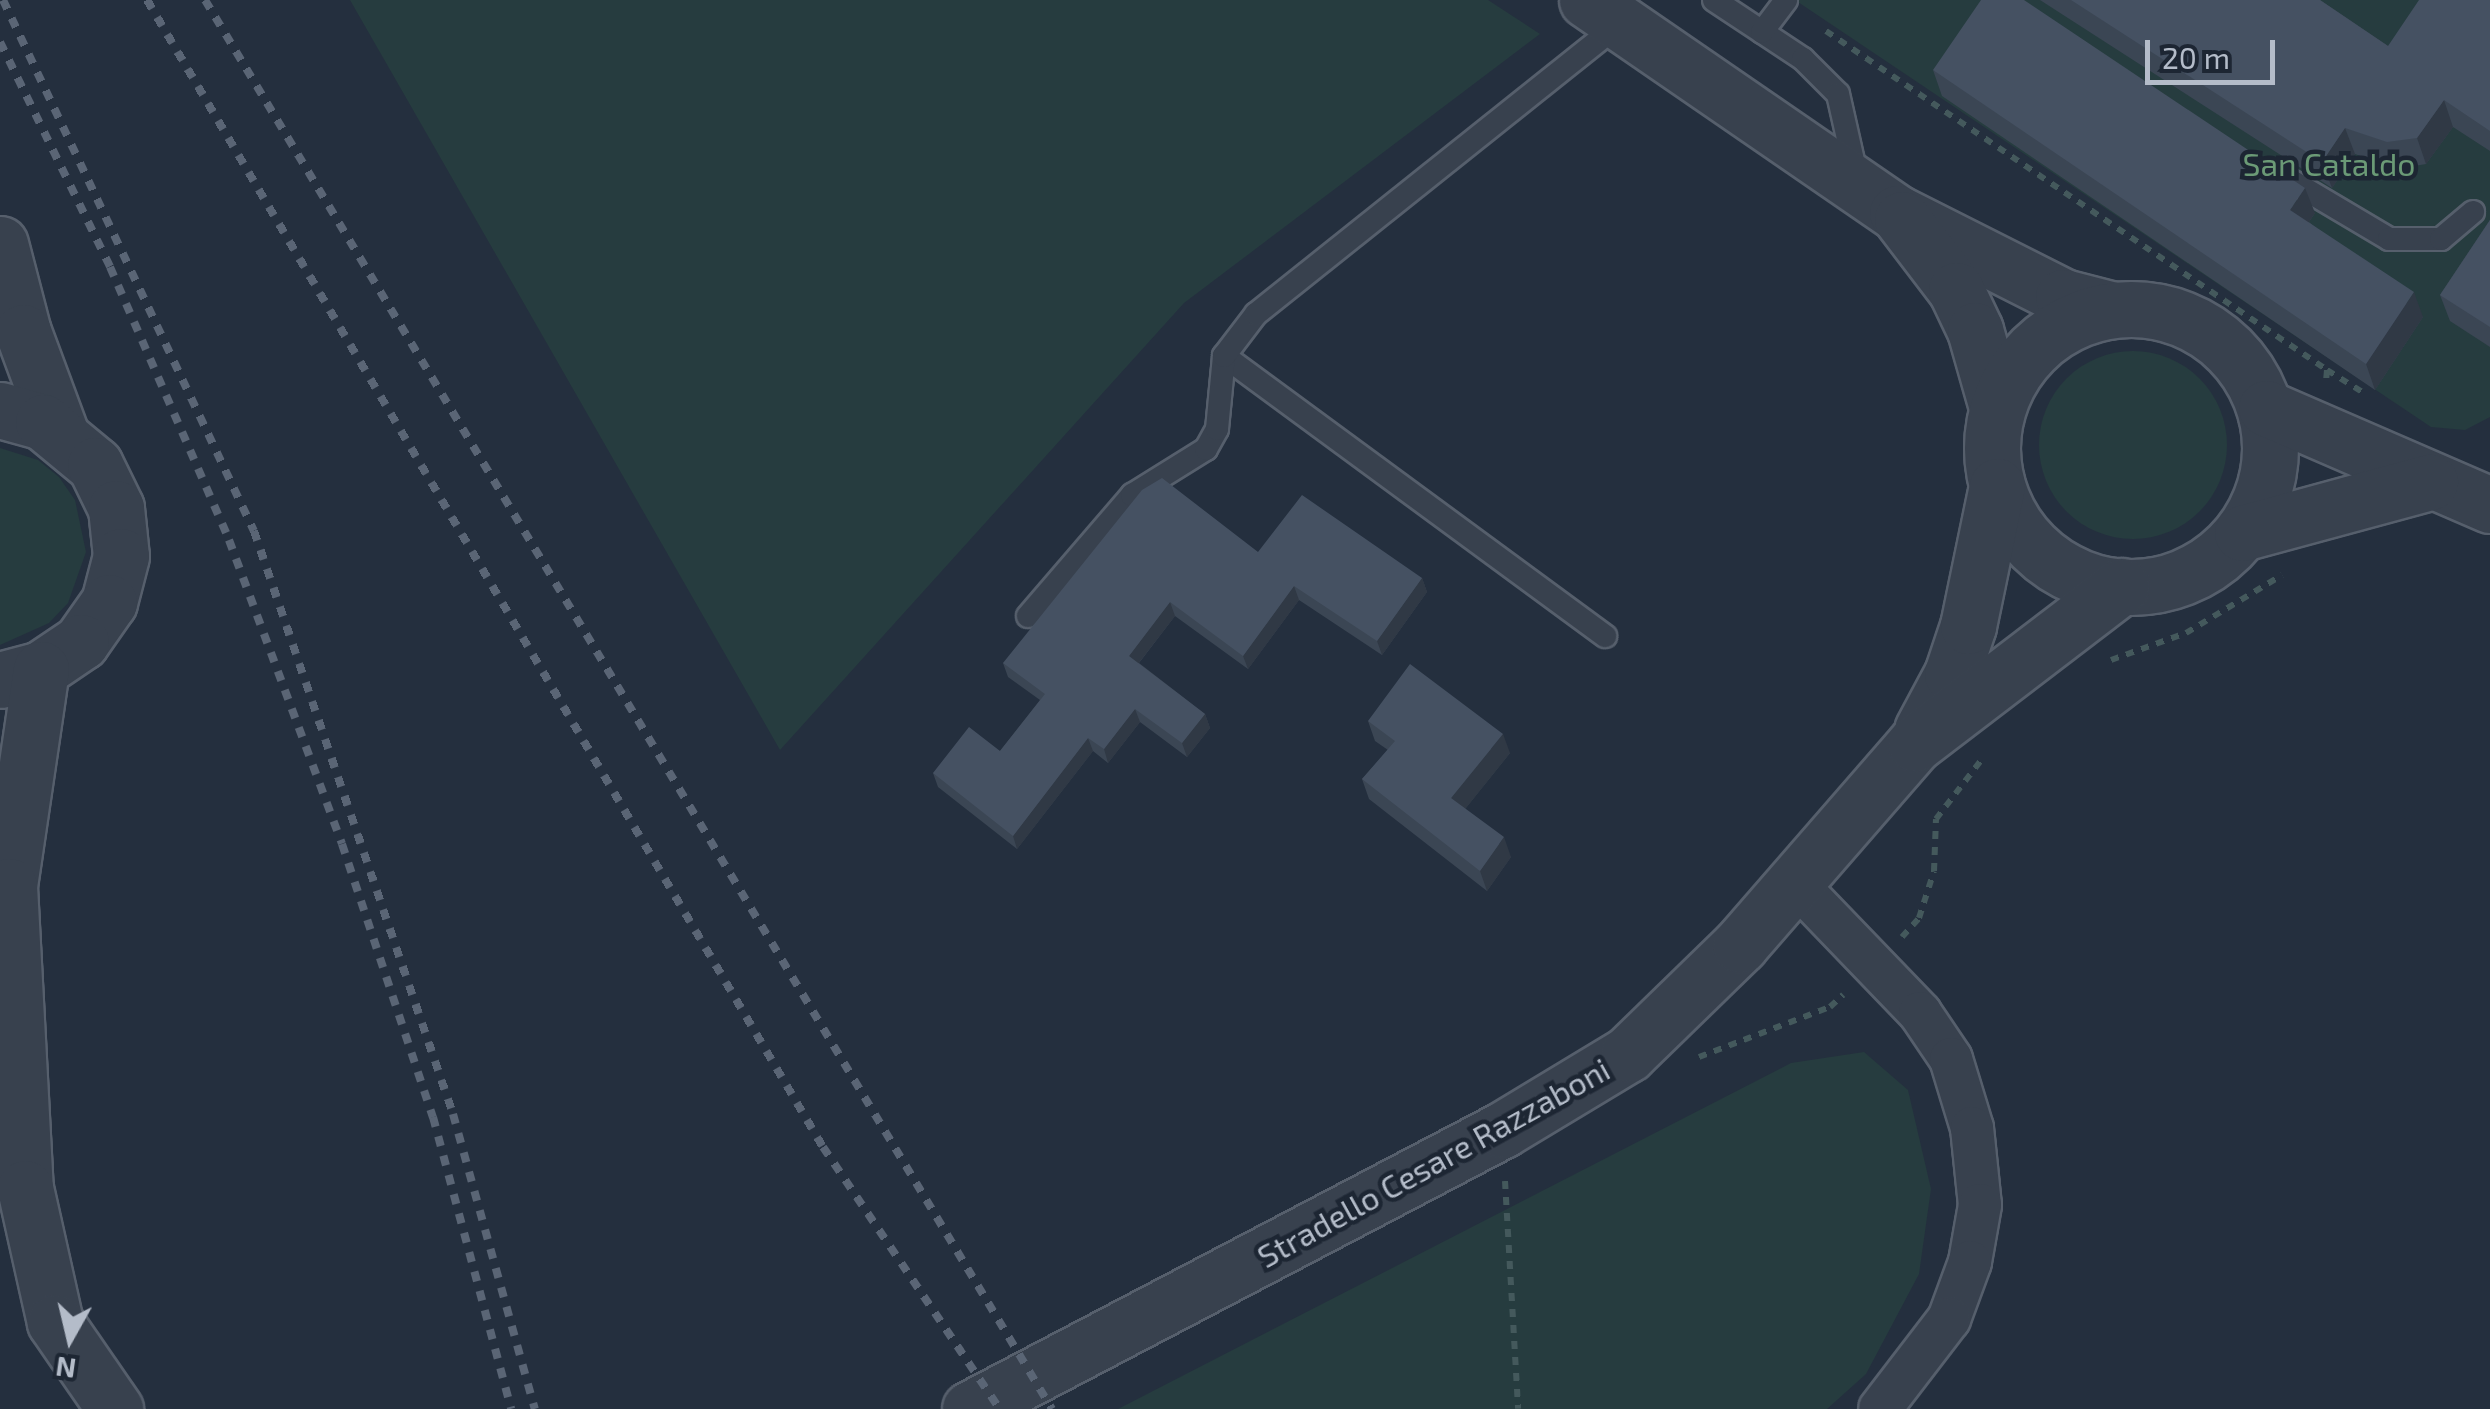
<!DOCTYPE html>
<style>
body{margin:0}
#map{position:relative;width:2490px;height:1409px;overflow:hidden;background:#242f3e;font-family:"Exo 2",sans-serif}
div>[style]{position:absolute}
.green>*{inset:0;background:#263c3f}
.round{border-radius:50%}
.path>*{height:6px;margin-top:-3px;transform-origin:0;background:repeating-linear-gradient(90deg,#44595c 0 8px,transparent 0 16px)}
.roads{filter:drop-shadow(2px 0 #565f6c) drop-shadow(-2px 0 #565f6c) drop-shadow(0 2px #565f6c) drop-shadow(0 -2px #565f6c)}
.service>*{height:22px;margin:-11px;padding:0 11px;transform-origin:11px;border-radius:11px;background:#38414e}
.minor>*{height:42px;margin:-21px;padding:0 21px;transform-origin:21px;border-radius:21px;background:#38414e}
.tertiary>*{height:55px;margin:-27.5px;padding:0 27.5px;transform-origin:27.5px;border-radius:27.5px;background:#38414e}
.tertiary>.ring{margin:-27.5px;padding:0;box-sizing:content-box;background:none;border:55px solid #38414e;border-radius:50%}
.rail>*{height:8px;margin-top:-4px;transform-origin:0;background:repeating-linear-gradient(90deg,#5a6575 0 10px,transparent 0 20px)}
.wall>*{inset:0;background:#3b4654}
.shaded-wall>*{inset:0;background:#303945}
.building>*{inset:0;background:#455162}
span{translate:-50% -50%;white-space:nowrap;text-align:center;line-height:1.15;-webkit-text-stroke:9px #1d2633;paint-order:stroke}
.park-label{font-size:32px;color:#6b9a76}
.street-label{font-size:32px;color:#b4bcc9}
.north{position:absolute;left:20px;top:1289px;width:100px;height:100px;-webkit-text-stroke:8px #1d2633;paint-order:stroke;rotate:188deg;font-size:28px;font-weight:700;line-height:40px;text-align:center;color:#b4bcc9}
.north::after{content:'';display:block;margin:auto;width:35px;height:45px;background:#b4bcc9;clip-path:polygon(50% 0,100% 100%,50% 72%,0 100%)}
.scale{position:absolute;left:2145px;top:40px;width:130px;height:45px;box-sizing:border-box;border:5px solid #b4bcc9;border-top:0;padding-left:12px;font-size:30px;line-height:35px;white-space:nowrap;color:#b4bcc9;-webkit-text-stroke:8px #1d2633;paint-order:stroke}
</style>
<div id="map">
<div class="green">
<i style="clip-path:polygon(350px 0,1488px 0,1540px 34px,1184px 303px,780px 750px)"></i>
<i style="clip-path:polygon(1795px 0,2490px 0,2490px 417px,2465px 430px,2431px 427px)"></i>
<i class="round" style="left:2039px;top:351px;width:188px;height:188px"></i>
<i style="clip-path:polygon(0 448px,38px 460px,59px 477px,75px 500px,86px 552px,68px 603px,49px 623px,0 645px)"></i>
<i style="clip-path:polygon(1864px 1052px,1908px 1090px,1931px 1189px,1919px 1274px,1866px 1374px,1827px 1409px,1118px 1409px,1791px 1063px)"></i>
</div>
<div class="path">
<i style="left:1826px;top:31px;width:605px;rotate:34.08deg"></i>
<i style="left:2327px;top:370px;width:12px;rotate:95deg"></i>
<i style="left:2327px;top:370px;width:44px;rotate:31.9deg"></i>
<i style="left:2111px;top:660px;width:80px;rotate:-19.8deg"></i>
<i style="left:2186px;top:633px;width:112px;rotate:-31.1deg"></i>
<i style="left:1902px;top:937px;width:25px;rotate:-48deg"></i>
<i style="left:1919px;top:918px;width:49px;rotate:-72.3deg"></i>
<i style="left:1934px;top:871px;width:52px;rotate:-87.8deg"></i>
<i style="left:1936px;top:819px;width:76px;rotate:-52.5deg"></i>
<i style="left:1699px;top:1057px;width:140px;rotate:-20.9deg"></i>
<i style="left:1830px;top:1007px;width:18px;rotate:-43deg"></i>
<i style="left:1505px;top:1181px;width:228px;rotate:86.7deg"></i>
</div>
<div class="roads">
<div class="service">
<i style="left:1714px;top:0;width:107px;rotate:33.5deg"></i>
<i style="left:1803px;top:59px;width:49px;rotate:45deg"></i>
<i style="left:1838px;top:94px;width:86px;rotate:77.3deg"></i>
<i style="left:1762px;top:32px;width:40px;rotate:-53deg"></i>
<i style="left:2283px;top:176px;width:123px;rotate:30.7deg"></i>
<i style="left:2389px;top:239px;width:52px"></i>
<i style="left:2441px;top:239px;width:42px;rotate:-40.2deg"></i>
<i style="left:1224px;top:356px;width:473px;rotate:36.3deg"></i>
<i style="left:1028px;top:616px;width:160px;rotate:-49.3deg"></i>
<i style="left:1132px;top:495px;width:87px;rotate:-31.9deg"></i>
<i style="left:1206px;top:449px;width:23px;rotate:-61deg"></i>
<i style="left:1217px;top:429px;width:73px;rotate:-84.5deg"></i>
<i style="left:1224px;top:356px;width:53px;rotate:-52.7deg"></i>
<i style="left:1256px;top:314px;width:466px;rotate:-38.6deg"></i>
</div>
<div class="minor">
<i style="left:1794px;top:882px;width:182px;rotate:46.1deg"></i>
<i style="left:1920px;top:1013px;width:55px;rotate:56deg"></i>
<i style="left:1951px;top:1059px;width:72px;rotate:73.1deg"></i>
<i style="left:1972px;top:1128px;width:77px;rotate:84.1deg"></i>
<i style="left:1980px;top:1205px;width:58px;rotate:100deg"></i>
<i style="left:1970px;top:1262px;width:61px;rotate:110.2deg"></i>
<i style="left:1949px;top:1319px;width:113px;rotate:127.5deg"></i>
</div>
<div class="tertiary">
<i style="left:1587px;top:0;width:376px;rotate:34.5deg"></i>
<i style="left:1897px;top:213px;width:186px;rotate:26.8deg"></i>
<i style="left:2063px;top:297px;width:49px;rotate:14.3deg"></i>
<i style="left:1902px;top:219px;width:89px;rotate:52.7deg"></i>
<i style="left:1956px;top:290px;width:44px;rotate:64.6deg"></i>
<i style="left:1975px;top:330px;width:80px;rotate:74.1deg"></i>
<i style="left:0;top:244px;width:91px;rotate:75.4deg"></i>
<i style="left:23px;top:332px;width:107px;rotate:69.7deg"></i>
<i class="ring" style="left:1992px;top:309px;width:223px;height:223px"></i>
<i style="left:2266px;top:408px;width:244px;rotate:23.4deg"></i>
<i style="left:0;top:410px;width:45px;rotate:15.6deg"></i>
<i style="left:43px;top:422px;width:67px;rotate:39.6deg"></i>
<i style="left:95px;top:465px;width:48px;rotate:64deg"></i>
<i style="left:116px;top:508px;width:48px;rotate:84.1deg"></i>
<i style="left:121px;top:556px;width:48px;rotate:104.6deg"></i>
<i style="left:109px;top:602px;width:49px;rotate:125deg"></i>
<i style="left:81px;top:642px;width:48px;rotate:146deg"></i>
<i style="left:41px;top:669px;width:42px;rotate:165deg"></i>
<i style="left:2242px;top:533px;width:195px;rotate:-15.2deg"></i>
<i style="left:41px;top:669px;width:219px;rotate:98.4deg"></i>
<i style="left:9px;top:886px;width:302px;rotate:87deg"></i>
<i style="left:25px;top:1188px;width:137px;rotate:77.4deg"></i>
<i style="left:55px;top:1322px;width:106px;rotate:55.4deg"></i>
<i style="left:1922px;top:730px;width:64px;rotate:-61.8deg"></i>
<i style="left:1952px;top:674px;width:51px;rotate:-71.6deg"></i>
<i style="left:1968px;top:626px;width:143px;rotate:-78.3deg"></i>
<i style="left:970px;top:1409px;width:601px;rotate:-27.67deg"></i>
<i style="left:1502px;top:1130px;width:147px;rotate:-31.1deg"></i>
<i style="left:1628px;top:1054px;width:156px;rotate:-44.2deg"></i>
<i style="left:1740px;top:945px;width:267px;rotate:-49deg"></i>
<i style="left:1915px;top:744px;width:260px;rotate:-37.4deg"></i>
</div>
</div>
<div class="rail">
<i style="left:3px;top:0;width:587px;rotate:64.7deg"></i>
<i style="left:254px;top:531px;width:616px;rotate:71.15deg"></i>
<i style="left:453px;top:1114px;width:306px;rotate:74.5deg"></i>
<i style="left:147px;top:0;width:1331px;rotate:59.49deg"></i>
<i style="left:823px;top:1147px;width:316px;rotate:56deg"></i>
<i style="left:205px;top:0;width:1644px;rotate:58.99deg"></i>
<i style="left:0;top:42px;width:250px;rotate:63.9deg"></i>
<i style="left:110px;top:267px;width:298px;rotate:66.4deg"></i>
<i style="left:229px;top:540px;width:324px;rotate:69.6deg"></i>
<i style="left:342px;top:844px;width:288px;rotate:71.6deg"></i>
<i style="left:433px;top:1117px;width:302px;rotate:75deg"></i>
</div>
<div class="wall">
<i style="clip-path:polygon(2040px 0,2320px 0,2388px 46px,2490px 0,2490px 151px,2453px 127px,2426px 164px,2397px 169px,2355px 154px,2332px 188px)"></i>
<i style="clip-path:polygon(1933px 70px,2315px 213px,2309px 222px,2423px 317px,2375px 390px,1942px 96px)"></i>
<i style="clip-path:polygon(2490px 220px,2490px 347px,2450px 321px,2440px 295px)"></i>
<i style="clip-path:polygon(1258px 552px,1422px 578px,1427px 592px,1382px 655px,1299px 600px,1248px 669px,1175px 616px,1139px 663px,1205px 714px,1210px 728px,1187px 757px,1140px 722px,1108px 763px,1093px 751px,1017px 849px,938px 787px,933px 773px,1000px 751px,1040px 700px,1008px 677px,1003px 663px)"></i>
<i style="clip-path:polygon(1368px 721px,1510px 753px,1465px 809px,1511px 857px,1487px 891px,1369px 799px,1362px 779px,1388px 750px,1375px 741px)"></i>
</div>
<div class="shaded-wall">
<i style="clip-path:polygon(2444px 100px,2453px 127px,2426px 164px,2417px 138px)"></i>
<i style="clip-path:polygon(2345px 128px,2355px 154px,2332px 188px,2322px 162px)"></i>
<i style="clip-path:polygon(2305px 188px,2315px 213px,2300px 235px,2290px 210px)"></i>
<i style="clip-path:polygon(2414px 292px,2423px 317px,2375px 390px,2366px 364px)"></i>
<i style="clip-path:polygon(1422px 578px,1427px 592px,1382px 655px,1377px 641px)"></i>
<i style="clip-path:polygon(1294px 586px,1299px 600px,1248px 669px,1243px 656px)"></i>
<i style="clip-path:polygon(1170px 602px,1175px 616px,1134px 669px,1129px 656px)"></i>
<i style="clip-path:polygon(1135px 709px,1140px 722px,1108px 763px,1104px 749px)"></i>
<i style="clip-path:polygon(1205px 714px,1210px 728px,1187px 757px,1182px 743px)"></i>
<i style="clip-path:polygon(1503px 734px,1510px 753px,1458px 818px,1451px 798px)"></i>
<i style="clip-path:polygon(1088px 738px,1093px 751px,1017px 849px,1013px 836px)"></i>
<i style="clip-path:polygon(1504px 837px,1511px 857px,1487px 891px,1480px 871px)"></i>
</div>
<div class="building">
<i style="clip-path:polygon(1981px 0,2024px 0,2305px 188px,2290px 210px,2414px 292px,2366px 364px,1933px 70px)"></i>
<i style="clip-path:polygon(2071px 0,2320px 0,2388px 46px,2419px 0,2490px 0,2490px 131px,2444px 100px,2417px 138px,2387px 142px,2345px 128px,2322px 162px)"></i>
<i style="clip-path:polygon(2490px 220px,2490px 327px,2440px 295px)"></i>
<i style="clip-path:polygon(1162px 478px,1258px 552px,1302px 495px,1422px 578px,1377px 641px,1294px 586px,1243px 656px,1170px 602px,1129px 656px,1205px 714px,1182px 743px,1135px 709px,1104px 749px,1088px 738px,1013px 836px,933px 773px,969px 727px,1000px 751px,1045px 694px,1003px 663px,1142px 490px)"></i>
<i style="clip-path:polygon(1410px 664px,1503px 734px,1451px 798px,1504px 837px,1480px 871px,1362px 779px,1395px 741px,1368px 721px)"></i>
</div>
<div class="park-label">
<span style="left:2329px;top:163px">San Cataldo</span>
</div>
<div class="street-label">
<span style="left:1433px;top:1162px;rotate:-29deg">Stradello Cesare Razzaboni</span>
</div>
<div class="north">N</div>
<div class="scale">20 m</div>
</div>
